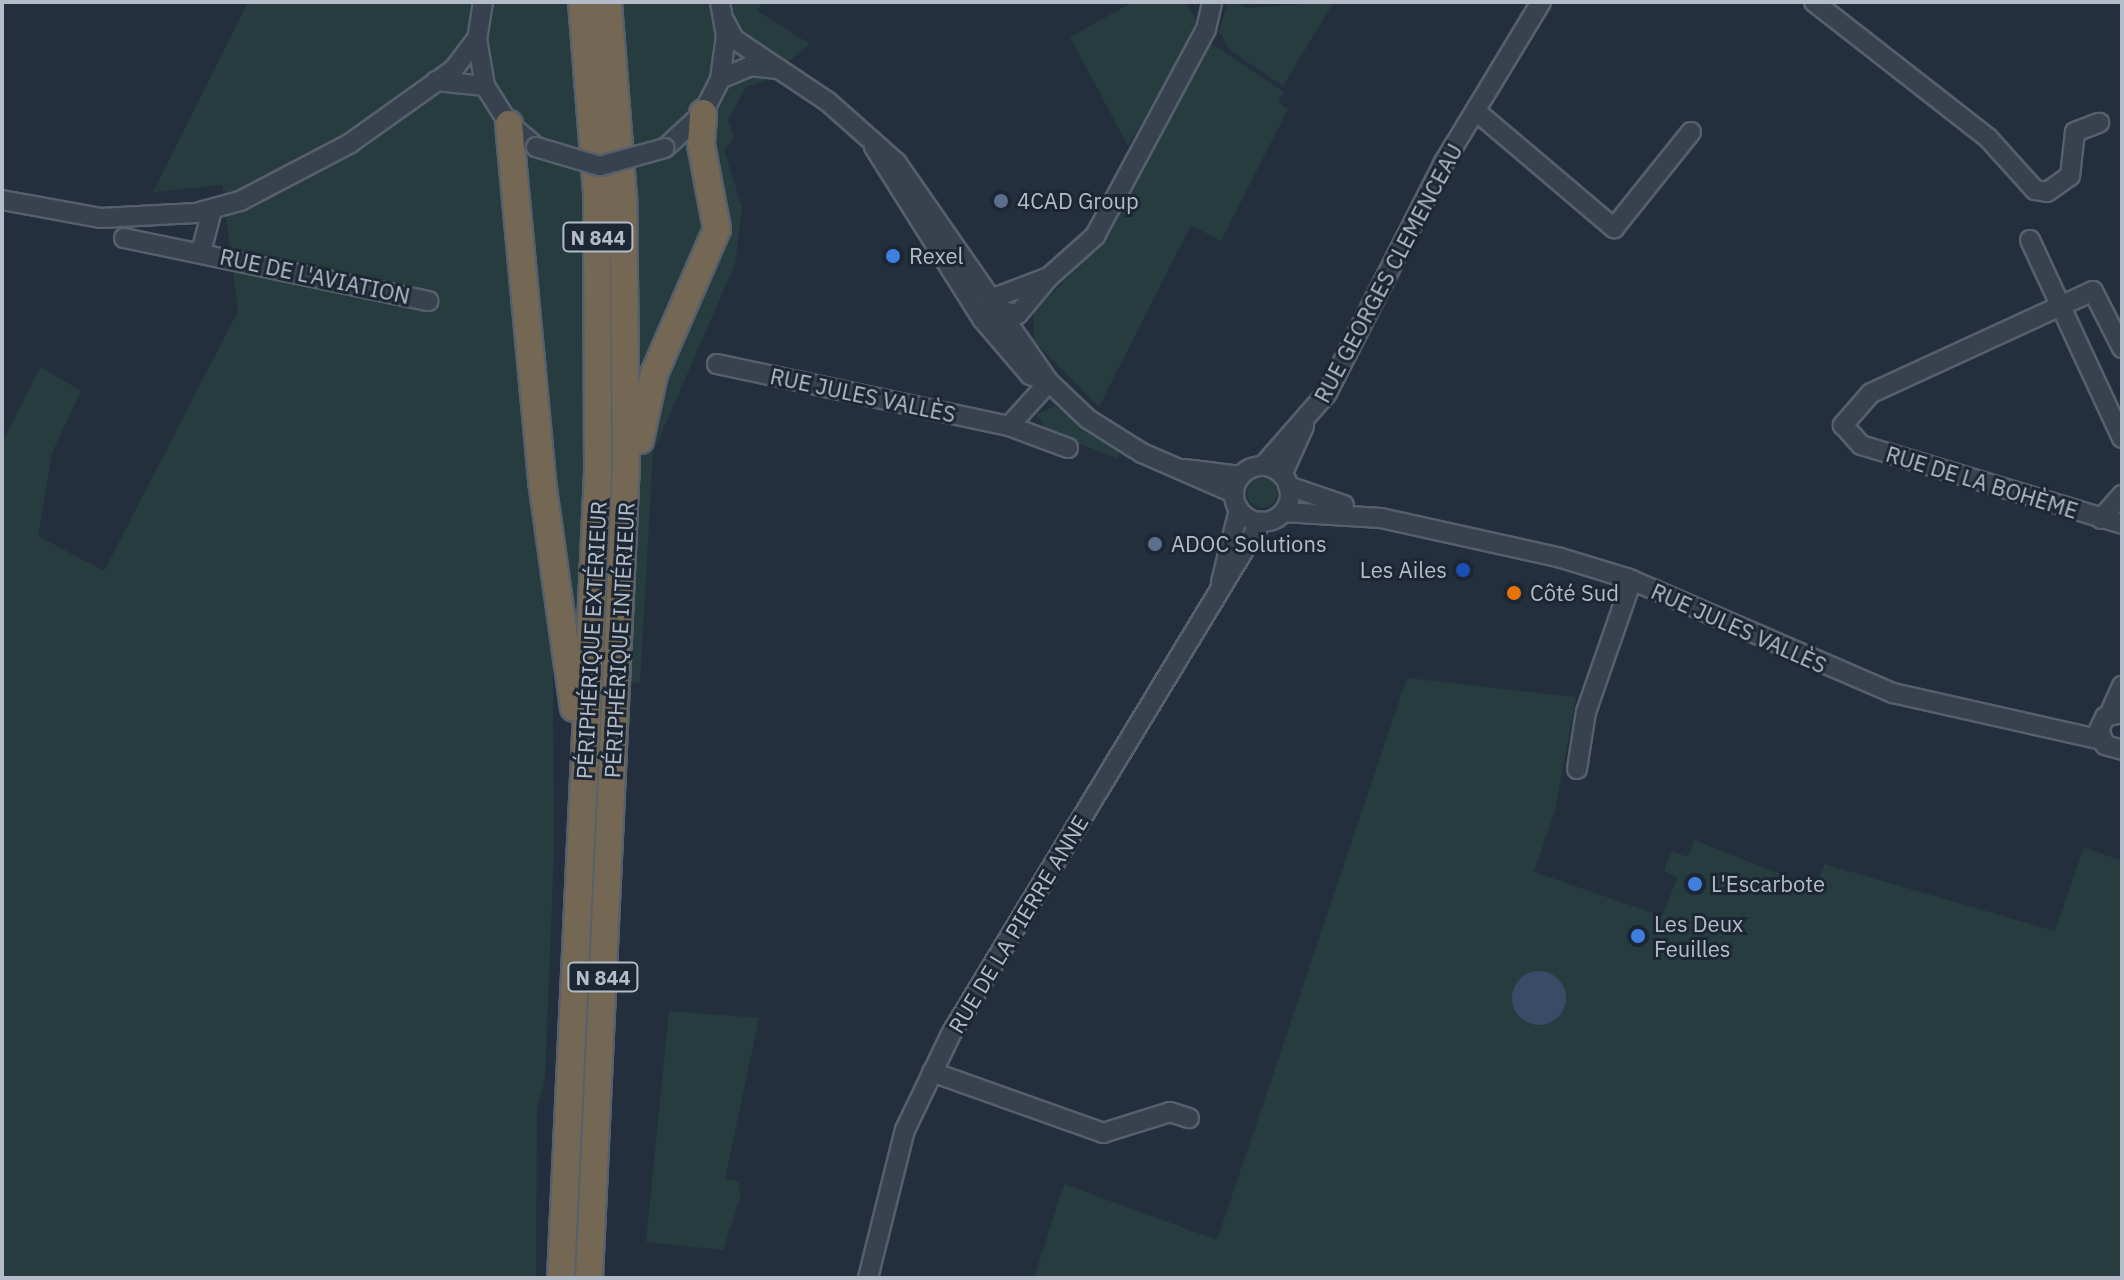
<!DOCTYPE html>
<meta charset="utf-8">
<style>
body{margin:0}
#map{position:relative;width:2124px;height:1280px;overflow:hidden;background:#242f3e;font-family:"IBM Plex Sans",sans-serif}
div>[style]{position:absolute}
.green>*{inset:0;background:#263c3f}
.round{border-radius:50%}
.water>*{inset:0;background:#394c67}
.roads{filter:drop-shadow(2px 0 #565f6c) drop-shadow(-2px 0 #565f6c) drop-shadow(0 2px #565f6c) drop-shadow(0 -2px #565f6c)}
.minor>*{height:18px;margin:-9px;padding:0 9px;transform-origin:9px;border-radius:9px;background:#38414e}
.minor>.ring{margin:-9px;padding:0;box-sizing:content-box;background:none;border:18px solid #38414e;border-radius:50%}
.highway>*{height:26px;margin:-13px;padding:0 13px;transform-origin:13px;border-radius:13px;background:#746855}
.bridges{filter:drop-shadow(2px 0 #565f6c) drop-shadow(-2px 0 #565f6c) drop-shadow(0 2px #565f6c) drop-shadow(0 -2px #565f6c)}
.minor-bridge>*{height:18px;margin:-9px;padding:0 9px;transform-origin:9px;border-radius:9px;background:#38414e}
.dots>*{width:22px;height:22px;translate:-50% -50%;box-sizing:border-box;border:4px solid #1d2633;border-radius:50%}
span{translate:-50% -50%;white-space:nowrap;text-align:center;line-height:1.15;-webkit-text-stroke:6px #1d2633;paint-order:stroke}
.shield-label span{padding:2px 6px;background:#1d2633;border:2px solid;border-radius:6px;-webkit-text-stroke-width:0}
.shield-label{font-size:20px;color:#b4bcc9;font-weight:700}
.poi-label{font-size:22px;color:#b4bcc9}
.left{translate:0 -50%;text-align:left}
.right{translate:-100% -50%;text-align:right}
.street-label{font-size:22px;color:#b4bcc9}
.frame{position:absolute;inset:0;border:4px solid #b4bcc9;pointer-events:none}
</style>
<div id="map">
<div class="green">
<i style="clip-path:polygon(248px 2px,763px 2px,757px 11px,810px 44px,765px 81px,747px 86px,728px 119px,734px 138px,724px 149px,742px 208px,735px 264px,653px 453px,640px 684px,553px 665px,554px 852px,545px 1080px,537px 1108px,536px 1278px,2px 1278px,2px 443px,40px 367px,81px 391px,52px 453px,38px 536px,104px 571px,238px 311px,222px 185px,153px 192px)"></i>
<i style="clip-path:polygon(1133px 2px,1186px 2px,1198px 24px,1128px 146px,1070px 37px)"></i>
<i style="clip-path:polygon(1228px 2px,1248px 8px,1334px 2px,1283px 86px,1231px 51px,1219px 32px)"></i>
<i style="clip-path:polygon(1209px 42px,1284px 92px,1278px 102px,1288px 109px,1221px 241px,1191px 225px,1099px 407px,1034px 341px,1034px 312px,1108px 237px)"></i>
<i style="clip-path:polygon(1055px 406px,1119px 452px,1118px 459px,1046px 430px,1036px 414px)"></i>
<i class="round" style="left:1247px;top:478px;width:30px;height:30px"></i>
<i style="clip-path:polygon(1407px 678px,1576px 697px,1555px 811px,1534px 872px,1662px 916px,1678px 877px,1664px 871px,1671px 851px,1688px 857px,1694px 840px,1816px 888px,1824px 864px,2055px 931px,2084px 847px,2122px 861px,2122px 1278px,1034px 1278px,1064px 1184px,1217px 1240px)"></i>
<i style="clip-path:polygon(669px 1011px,759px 1018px,725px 1179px,739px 1182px,740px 1199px,723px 1250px,646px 1242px)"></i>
</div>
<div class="water">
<i class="round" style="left:1512px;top:971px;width:54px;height:54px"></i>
</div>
<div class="roads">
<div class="minor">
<i style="left:483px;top:2px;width:37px;rotate:99deg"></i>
<i style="left:477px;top:39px;width:48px;rotate:80.3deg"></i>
<i style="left:485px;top:86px;width:45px;rotate:57.7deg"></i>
<i style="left:509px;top:124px;width:35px;rotate:40deg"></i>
<i style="left:1814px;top:2px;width:221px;rotate:38deg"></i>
<i style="left:1988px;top:138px;width:70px;rotate:47.9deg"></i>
<i style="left:2035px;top:190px;width:12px;rotate:9deg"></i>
<i style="left:2047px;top:192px;width:28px;rotate:-35deg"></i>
<i style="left:2070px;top:176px;width:44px;rotate:-83.5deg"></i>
<i style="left:2075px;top:132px;width:26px;rotate:-21deg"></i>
<i style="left:725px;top:22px;width:19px;rotate:62deg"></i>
<i style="left:734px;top:39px;width:112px;rotate:33.7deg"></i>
<i style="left:827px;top:101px;width:92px;rotate:41.5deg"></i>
<i style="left:896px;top:162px;width:268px;rotate:55.2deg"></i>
<i style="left:1049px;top:382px;width:54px;rotate:43.5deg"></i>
<i style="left:1088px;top:419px;width:64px;rotate:32.2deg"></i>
<i style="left:1142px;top:453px;width:100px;rotate:23.5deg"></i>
<i style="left:720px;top:79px;width:33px;rotate:-23deg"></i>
<i style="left:750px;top:66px;width:28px;rotate:6deg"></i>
<i style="left:436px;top:81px;width:49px;rotate:5.8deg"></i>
<i style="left:1477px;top:112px;width:180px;rotate:40.3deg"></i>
<i style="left:1614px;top:228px;width:123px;rotate:-51.3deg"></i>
<i style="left:874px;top:147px;width:204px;rotate:57.8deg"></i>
<i style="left:983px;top:320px;width:72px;rotate:49.5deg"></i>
<i style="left:1030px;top:375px;width:20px;rotate:20deg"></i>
<i style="left:665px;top:148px;width:52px;rotate:-42.6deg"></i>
<i style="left:703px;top:113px;width:38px;rotate:-63deg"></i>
<i style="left:720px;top:79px;width:43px;rotate:-82.1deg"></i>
<i style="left:726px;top:36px;width:35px;rotate:-100deg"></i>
<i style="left:2px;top:200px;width:101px;rotate:10.3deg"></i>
<i style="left:101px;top:218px;width:95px;rotate:-3deg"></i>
<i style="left:196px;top:213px;width:46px;rotate:-15.3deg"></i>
<i style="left:240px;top:201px;width:123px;rotate:-27.6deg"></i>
<i style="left:349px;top:144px;width:129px;rotate:-35.5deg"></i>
<i style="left:454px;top:69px;width:38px;rotate:-53deg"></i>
<i style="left:124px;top:238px;width:311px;rotate:11.7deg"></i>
<i style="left:2030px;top:240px;width:218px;rotate:65.1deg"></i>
<i style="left:201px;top:252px;width:43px;rotate:-75.3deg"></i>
<i style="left:1049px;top:277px;width:62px;rotate:-41.7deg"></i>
<i style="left:1095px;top:236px;width:235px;rotate:-61.8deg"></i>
<i style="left:1206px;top:29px;width:28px;rotate:-77deg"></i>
<i style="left:994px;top:312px;width:17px;rotate:-73deg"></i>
<i style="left:999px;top:296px;width:53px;rotate:-20.8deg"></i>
<i style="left:1049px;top:277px;width:48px;rotate:130deg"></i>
<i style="left:1018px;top:314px;width:21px;rotate:-169deg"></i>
<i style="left:2122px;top:348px;width:64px;rotate:-117deg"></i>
<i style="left:2093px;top:291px;width:244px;rotate:155.3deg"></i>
<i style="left:1871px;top:393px;width:43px;rotate:131.2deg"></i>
<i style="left:1843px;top:425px;width:27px;rotate:48deg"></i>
<i style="left:1861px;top:445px;width:273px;rotate:16.8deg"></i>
<i style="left:717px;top:364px;width:299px;rotate:12deg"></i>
<i style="left:1009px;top:426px;width:63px;rotate:20.4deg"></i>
<i style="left:1009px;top:426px;width:59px;rotate:-47.7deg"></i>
<i style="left:1263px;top:466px;width:97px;rotate:-48.8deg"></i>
<i style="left:1327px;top:393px;width:257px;rotate:-63.1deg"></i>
<i style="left:1443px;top:164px;width:189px;rotate:-58.8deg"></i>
<i class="ring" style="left:1234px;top:466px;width:38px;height:38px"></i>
<i style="left:1184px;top:469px;width:57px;rotate:7deg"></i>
<i style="left:1282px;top:475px;width:54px;rotate:-65.8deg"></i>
<i style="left:1288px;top:486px;width:59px;rotate:18.7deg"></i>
<i style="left:1284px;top:512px;width:97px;rotate:3.5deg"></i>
<i style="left:1381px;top:518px;width:184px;rotate:12.5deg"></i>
<i style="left:1561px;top:558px;width:69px;rotate:16.9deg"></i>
<i style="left:1627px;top:578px;width:290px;rotate:23.4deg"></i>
<i style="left:1893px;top:693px;width:213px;rotate:12.7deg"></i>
<i style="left:2101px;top:519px;width:32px;rotate:-49deg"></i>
<i style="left:1221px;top:582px;width:74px;rotate:-76deg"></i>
<i style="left:2122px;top:713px;width:17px;rotate:167deg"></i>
<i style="left:2105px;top:717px;width:14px;rotate:115deg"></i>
<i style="left:2099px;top:730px;width:16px;rotate:68deg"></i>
<i style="left:2105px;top:745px;width:18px;rotate:16deg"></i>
<i style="left:2109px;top:715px;width:32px;rotate:-66deg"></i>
<i style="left:1577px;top:769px;width:58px;rotate:-81deg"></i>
<i style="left:1586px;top:712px;width:140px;rotate:-70.8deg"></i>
<i style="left:932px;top:1072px;width:182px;rotate:19.6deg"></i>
<i style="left:1103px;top:1133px;width:70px;rotate:-17.4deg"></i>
<i style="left:1170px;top:1112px;width:20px;rotate:18deg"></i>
<i style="left:868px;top:1278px;width:153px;rotate:-76deg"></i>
<i style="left:905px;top:1130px;width:106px;rotate:-64.4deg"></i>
<i style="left:951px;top:1034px;width:599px;rotate:-58.81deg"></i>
</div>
<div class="highway">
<i style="left:509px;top:124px;width:359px;rotate:84.7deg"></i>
<i style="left:542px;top:481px;width:229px;rotate:82deg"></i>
<i style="left:640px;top:440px;width:67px;rotate:-78deg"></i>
<i style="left:654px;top:374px;width:158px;rotate:-66.5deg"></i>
<i style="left:717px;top:229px;width:86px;rotate:-100.7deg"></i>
<i style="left:701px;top:144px;width:31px;rotate:-86deg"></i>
<i style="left:561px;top:1278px;width:807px;rotate:-87.37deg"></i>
<i style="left:598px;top:472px;width:279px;rotate:-90.2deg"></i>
<i style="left:597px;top:193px;width:192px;rotate:-94.5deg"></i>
<i style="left:589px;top:1278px;width:815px;rotate:-87.4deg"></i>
<i style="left:626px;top:464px;width:266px;rotate:-90.6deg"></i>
<i style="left:623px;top:198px;width:197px;rotate:-94.4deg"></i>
</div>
</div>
<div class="bridges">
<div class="minor-bridge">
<i style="left:536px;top:147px;width:67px;rotate:16.5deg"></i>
<i style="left:600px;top:166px;width:67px;rotate:-15.5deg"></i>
</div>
</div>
<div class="dots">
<i style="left:1001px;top:201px;background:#5c6f8a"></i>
<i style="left:893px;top:256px;background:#3f7fe0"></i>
<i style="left:1155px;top:544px;background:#5c6f8a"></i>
<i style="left:1463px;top:570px;background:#1a4fb4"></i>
<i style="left:1514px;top:593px;background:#e8710a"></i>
<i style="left:1695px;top:884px;background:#3f7fe0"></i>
<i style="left:1638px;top:936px;background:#3f7fe0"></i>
</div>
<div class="shield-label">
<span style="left:598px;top:237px">N 844</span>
<span style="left:603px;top:977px">N 844</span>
</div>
<div class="poi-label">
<span class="left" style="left:1017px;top:201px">4CAD Group</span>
<span class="left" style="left:909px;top:256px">Rexel</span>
<span class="left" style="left:1171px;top:544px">ADOC Solutions</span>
<span class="right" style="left:1447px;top:570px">Les Ailes</span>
<span class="left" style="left:1530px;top:593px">Côté Sud</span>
<span class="left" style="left:1711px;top:884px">L'Escarbote</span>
<span class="left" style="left:1654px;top:936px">Les Deux<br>Feuilles</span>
</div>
<div class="street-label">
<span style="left:1388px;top:273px;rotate:-62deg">RUE GEORGES CLEMENCEAU</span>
<span style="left:315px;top:276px;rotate:12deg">RUE DE L'AVIATION</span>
<span style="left:863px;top:395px;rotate:12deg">RUE JULES VALLÈS</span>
<span style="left:1982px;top:482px;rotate:17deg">RUE DE LA BOHÈME</span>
<span style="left:1739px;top:628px;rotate:24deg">RUE JULES VALLÈS</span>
<span style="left:591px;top:640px;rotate:-87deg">PÉRIPHÉRIQUE EXTÉRIEUR</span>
<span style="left:619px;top:640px;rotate:-87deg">PÉRIPHÉRIQUE INTÉRIEUR</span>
<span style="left:1018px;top:924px;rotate:-59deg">RUE DE LA PIERRE ANNE</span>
</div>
<div class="frame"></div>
</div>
